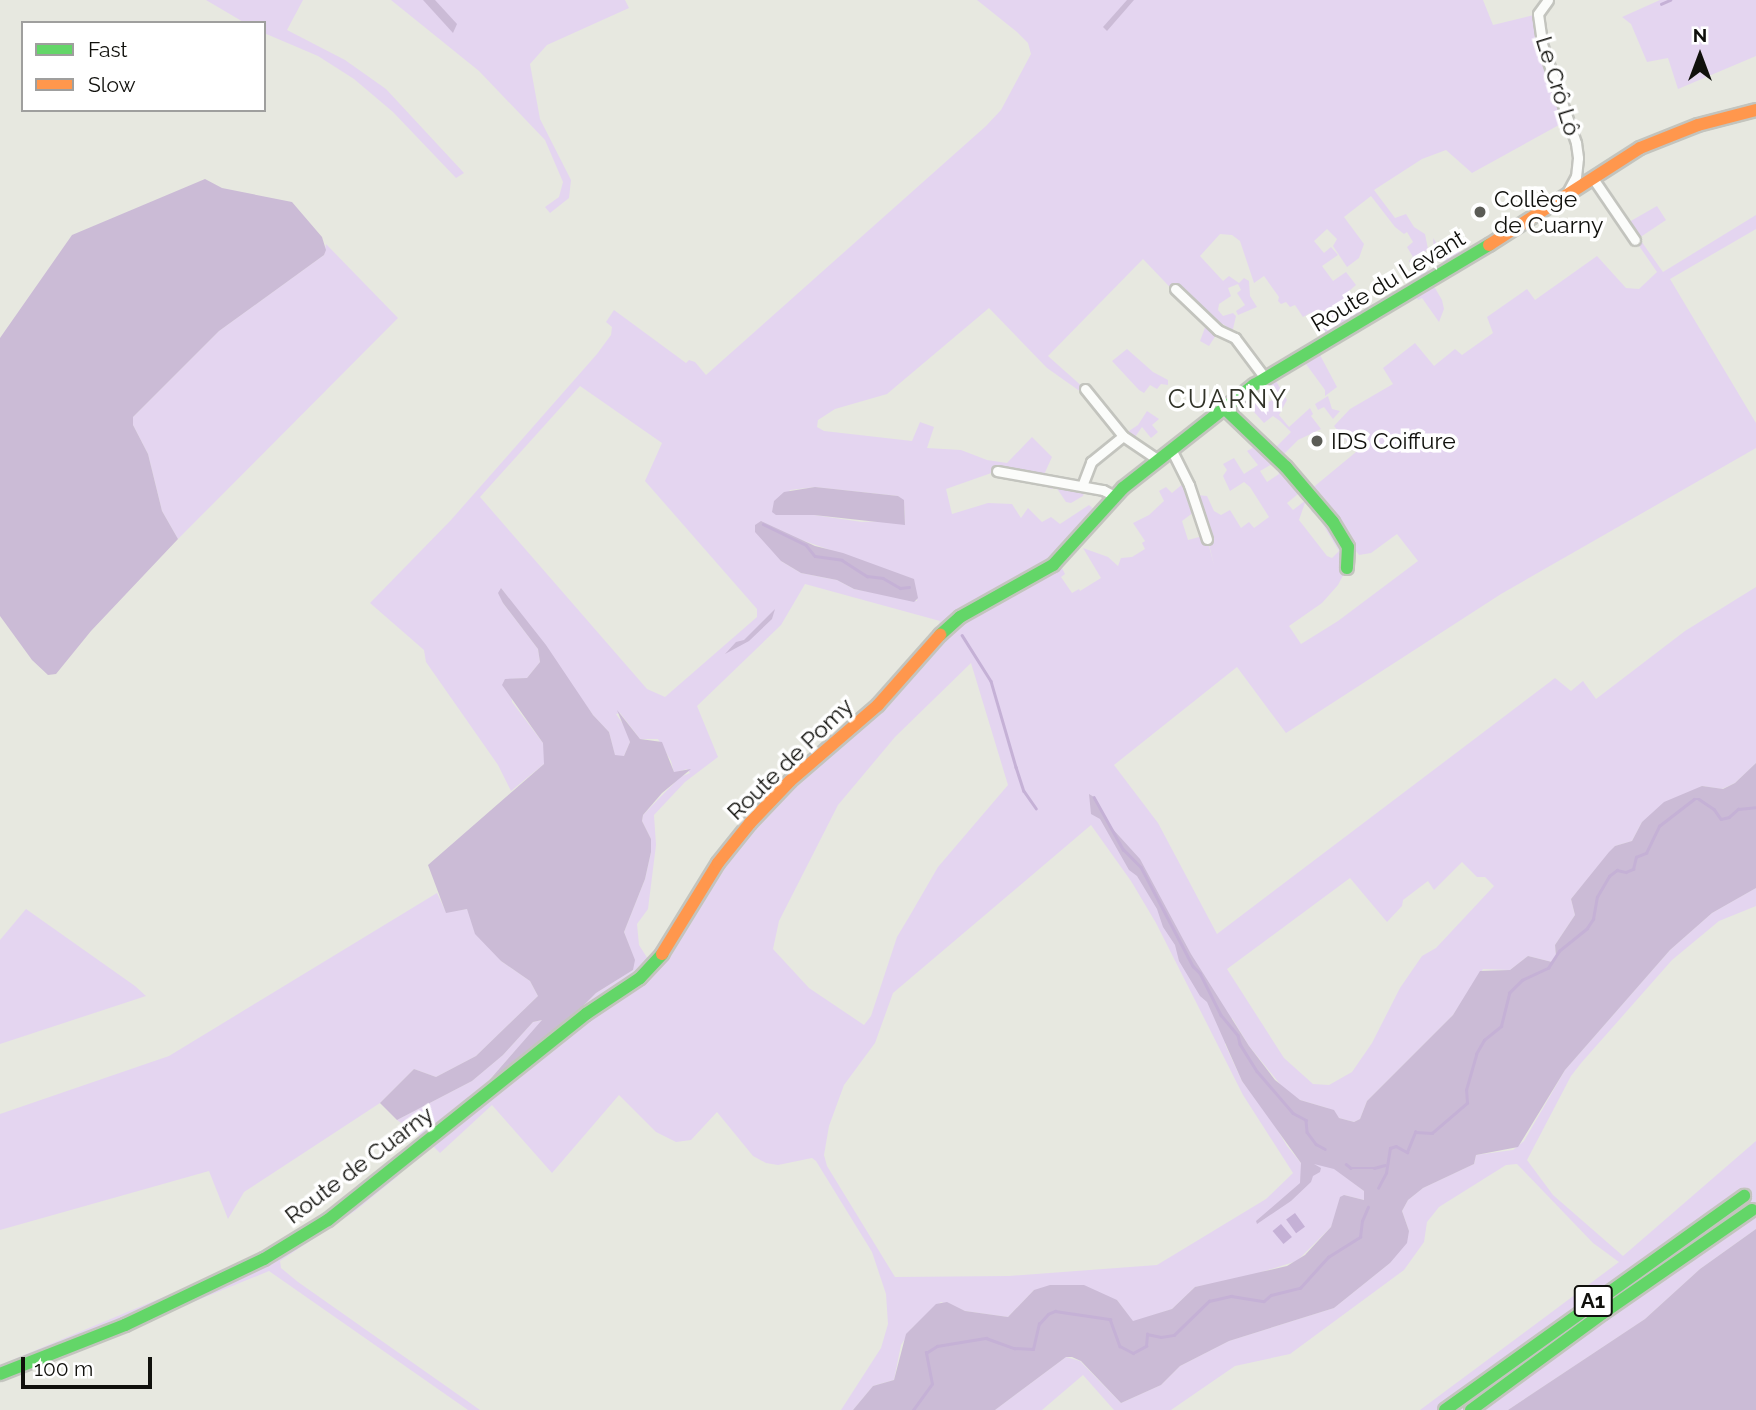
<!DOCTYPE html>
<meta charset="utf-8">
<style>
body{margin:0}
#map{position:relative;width:1756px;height:1410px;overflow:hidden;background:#e7e8e0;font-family:Raleway,sans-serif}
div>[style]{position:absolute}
.green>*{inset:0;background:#e4d5f0}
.forest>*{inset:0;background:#cbbbd6}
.water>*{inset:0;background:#c5b1d6;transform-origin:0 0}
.stream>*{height:2.5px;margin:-1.25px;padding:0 1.25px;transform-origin:1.25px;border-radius:1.25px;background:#c5b1d6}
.roads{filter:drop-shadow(2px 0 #c3c4be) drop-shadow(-2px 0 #c3c4be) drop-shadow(0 2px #c3c4be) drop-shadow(0 -2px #c3c4be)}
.street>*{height:9px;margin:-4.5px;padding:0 4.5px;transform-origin:4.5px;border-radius:4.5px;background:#fbfcfa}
.fast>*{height:12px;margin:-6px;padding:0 6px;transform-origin:6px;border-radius:6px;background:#63d668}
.slow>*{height:12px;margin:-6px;padding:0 6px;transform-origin:6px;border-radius:6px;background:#ff974d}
.dots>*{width:19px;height:19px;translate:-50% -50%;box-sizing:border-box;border:4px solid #fff;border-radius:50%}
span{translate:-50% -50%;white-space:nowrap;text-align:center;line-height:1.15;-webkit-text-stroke:7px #fff;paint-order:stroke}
.shield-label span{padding:2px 5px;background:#fff;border:2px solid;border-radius:5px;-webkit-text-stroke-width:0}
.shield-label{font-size:21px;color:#10100c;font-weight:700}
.street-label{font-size:23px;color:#10100c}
.poi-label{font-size:23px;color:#10100c}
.left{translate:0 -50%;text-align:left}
.quarter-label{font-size:26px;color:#313328;letter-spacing:2px}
.legend{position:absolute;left:21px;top:21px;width:245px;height:91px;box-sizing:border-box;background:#fff;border:2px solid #9f9f9e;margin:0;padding:9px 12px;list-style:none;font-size:21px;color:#10100c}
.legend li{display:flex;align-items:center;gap:14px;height:35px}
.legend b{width:35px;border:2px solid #9f9f9e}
.north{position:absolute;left:1665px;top:21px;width:70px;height:70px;-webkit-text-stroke:5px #fff;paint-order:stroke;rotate:0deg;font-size:19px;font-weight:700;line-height:28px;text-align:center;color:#10100c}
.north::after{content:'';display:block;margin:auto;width:24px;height:32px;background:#10100c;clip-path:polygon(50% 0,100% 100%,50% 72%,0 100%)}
.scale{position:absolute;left:21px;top:1357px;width:131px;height:32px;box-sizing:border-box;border:4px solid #10100c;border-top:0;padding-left:9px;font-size:21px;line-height:24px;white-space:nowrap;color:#10100c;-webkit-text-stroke:5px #fff;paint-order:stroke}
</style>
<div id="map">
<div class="green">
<i style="clip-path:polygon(206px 0,303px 0,287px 30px,345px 60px,386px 89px,464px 173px,456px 178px,393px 112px,354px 79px,318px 56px,264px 33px,264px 23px,245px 23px)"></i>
<i style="clip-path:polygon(391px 0,625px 0,629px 8px,547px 45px,530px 64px,540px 119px,571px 180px,569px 198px,550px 213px,545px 207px,559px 197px,563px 182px,545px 140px,479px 71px)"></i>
<i style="clip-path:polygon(evenodd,977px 0,1483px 0,1493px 25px,1538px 14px,1542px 44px,1568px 120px,1472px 173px,1446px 150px,1422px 159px,1374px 190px,1395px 218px,1406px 214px,1414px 227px,1425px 234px,1428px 249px,1423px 253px,1427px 270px,1435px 272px,1422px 279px,1409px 261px,1413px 257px,1407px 247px,1413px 242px,1407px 232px,1404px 234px,1395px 227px,1371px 196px,1344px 217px,1364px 244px,1359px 258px,1347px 267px,1333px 246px,1337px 239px,1327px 229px,1314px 241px,1324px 253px,1331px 247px,1338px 255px,1322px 266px,1333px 281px,1346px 272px,1356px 285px,1348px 292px,1362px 311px,1373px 304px,1376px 309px,1329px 338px,1310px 313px,1303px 317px,1295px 305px,1290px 307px,1286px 302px,1281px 304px,1278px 301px,1279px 297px,1264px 276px,1254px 283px,1240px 241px,1232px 235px,1220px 234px,1200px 256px,1223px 281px,1229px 276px,1239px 283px,1244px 278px,1249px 281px,1250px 296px,1257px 307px,1238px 315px,1236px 311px,1245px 305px,1237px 293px,1241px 290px,1238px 284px,1228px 288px,1231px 296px,1219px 304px,1218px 310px,1223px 316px,1233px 313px,1236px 316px,1233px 329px,1232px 331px,1223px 324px,1209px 346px,1200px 341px,1206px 325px,1143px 259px,1048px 356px,1085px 389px,1081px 392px,1047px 368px,989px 308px,887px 394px,835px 409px,818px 420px,817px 427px,824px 431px,912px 441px,920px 422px,934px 427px,927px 448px,961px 450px,987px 460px,1007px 463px,1032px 437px,1052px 457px,1042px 479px,997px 471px,946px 489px,952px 514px,988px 503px,1012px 504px,1021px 518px,1028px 508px,1042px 522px,1051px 517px,1060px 524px,1089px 505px,1100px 514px,1058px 560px,1065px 574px,1061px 577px,1072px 593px,1079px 589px,1080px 591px,1101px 578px,1083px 548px,1108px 557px,1118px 566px,1121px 558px,1132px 557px,1145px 549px,1142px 543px,1145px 541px,1133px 523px,1149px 515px,1164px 501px,1159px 491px,1166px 487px,1172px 493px,1185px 482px,1194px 512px,1182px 521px,1188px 540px,1203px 536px,1207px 539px,1214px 565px,1197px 495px,1207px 496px,1214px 511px,1221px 515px,1230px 510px,1241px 528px,1249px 522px,1254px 528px,1269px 517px,1250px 487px,1244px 482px,1230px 491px,1223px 476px,1227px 470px,1223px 464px,1234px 458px,1244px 474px,1258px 465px,1247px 451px,1259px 444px,1279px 460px,1260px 471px,1267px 482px,1279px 474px,1278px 471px,1283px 467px,1303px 490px,1287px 503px,1293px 510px,1306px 500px,1299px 520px,1327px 556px,1332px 558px,1339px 551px,1319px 518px,1311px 511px,1319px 505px,1348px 547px,1347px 568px,1338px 585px,1322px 603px,1289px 626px,1301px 644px,1338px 621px,1418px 561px,1397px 534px,1371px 553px,1359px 555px,1310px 490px,1356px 452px,1334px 426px,1350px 409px,1393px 384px,1383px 368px,1415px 343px,1434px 366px,1455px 349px,1462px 355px,1493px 333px,1487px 317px,1527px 289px,1535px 300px,1597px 256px,1626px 288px,1639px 289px,1657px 272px,1635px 240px,1639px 238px,1629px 222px,1657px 206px,1666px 220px,1639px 238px,1663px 272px,1756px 215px,1756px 229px,1670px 279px,1756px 423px,1756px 448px,1501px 594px,1286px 733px,1237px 667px,1114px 765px,1158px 823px,1217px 934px,1555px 678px,1571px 691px,1583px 681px,1596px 699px,1685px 631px,1756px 587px,1756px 763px,1735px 783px,1722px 789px,1702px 786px,1642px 822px,1632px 841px,1615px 846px,1571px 899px,1575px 915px,1555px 945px,1556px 956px,1552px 962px,1528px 956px,1510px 970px,1483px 969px,1453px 1015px,1367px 1101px,1360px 1119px,1354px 1122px,1339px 1118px,1327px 1108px,1300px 1100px,1284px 1089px,1249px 1046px,1232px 1018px,1225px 1044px,1242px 1081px,1268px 1114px,1287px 1146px,1301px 1163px,1323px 1164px,1334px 1168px,1364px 1191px,1364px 1200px,1344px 1195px,1331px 1227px,1297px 1261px,1239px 1279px,1195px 1287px,1172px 1309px,1133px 1322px,1117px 1300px,1034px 1290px,1008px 1317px,965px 1311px,941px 1302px,912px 1328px,901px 1345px,894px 1380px,873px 1386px,853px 1410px,841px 1410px,881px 1348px,888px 1324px,886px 1294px,872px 1252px,816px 1161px,812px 1158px,778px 1165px,766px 1163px,753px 1156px,717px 1112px,691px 1140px,676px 1142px,656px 1132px,619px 1095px,552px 1173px,492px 1105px,440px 1153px,429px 1142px,394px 1171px,398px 1176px,355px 1211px,280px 1261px,281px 1268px,298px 1282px,480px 1410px,468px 1410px,269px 1271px,0 1381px,0 1365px,250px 1261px,347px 1201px,424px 1139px,397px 1120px,472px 1081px,503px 1055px,533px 1022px,543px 1020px,487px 1082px,504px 1072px,574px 1015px,596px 993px,633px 970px,633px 956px,624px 932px,645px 879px,651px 852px,651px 839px,642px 821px,643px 815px,680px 777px,690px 773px,687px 769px,674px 773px,671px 761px,658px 739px,640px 739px,620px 713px,616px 714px,628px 731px,630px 742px,624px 756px,615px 756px,609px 732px,593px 715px,501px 588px,503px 603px,538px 649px,540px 662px,527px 678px,510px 679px,512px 702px,543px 743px,545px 752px,544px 764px,511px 791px,498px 765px,426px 662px,424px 650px,370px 603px,451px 520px,597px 354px,611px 335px,612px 327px,606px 322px,614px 310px,686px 363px,689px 360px,695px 362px,706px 375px,986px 126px,1001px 110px,1031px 54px,1028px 43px,1017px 32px,977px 0,580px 386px,662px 443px,645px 481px,757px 609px,757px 617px,665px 697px,647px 689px,480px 497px,580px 386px,977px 0,815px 487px,898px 496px,904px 501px,905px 524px,885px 521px,862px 522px,814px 515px,776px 515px,790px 490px,815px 487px,977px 0,793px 537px,913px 579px,917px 601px,854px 589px,837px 580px,801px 573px,781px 561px,793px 537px,977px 0,805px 584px,940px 621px,937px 631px,885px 688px,784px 779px,707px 870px,648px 959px,639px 945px,637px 924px,648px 909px,656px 845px,654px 815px,685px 782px,718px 757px,697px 706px,781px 625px,805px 584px,977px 0,971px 663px,1008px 785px,938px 867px,909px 917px,897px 937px,871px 1016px,864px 1025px,809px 988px,773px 949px,779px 921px,838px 805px,895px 737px,971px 663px,977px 0,1091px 825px,1131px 881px,1156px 923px,1243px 1095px,1293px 1173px,1266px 1199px,1157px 1265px,1009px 1276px,895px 1277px,827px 1166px,824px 1155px,829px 1126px,844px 1085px,875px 1043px,893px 993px,1091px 825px,977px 0,1462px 862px,1477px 877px,1485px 877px,1494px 886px,1436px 948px,1422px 956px,1400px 988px,1372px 1043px,1352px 1072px,1329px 1085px,1313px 1084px,1284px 1058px,1227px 969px,1350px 878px,1387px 922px,1402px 906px,1403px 900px,1428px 881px,1434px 890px,1462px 862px)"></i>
<i style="clip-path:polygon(1660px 0,1756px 0,1756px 56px,1678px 89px,1668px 58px,1647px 62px,1631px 24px,1622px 17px)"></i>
<i style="clip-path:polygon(1433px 238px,1441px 250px,1453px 243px,1462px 256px,1446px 265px,1434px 250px)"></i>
<i style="clip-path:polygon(326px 244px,398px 318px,178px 539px,162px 511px,148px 454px,133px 425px,133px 417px,219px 331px,324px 255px)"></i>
<i style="clip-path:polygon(1428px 287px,1435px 288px,1442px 300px,1444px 309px,1439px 322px,1422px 298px,1418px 300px,1415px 295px)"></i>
<i style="clip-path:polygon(1127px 349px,1153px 372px,1168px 380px,1168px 385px,1161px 384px,1157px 389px,1150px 385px,1144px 393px,1139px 390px,1112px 361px)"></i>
<i style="clip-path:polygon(1320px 355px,1337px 387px,1325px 396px,1325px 390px,1306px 364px)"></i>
<i style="clip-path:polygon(1275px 379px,1287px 400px,1279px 415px,1289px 427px,1310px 408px,1313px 414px,1311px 416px,1321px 429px,1298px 440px,1283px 455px,1276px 447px,1291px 432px,1280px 421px,1273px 416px,1264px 423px,1246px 403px,1234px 413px,1232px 410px,1252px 393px,1261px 407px,1272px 400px,1264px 385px)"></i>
<i style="clip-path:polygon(1328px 396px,1332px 409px,1340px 411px,1333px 419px,1324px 407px,1318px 410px,1315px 404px)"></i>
<i style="clip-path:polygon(1147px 411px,1159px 419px,1152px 425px,1158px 432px,1151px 438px,1142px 427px,1135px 437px,1137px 440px,1123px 435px,1138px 425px)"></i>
<i style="clip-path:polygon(1043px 483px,1085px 488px,1083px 496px,1071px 503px,1066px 502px,1056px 487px,1051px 489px)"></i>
<i style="clip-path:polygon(1756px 888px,1756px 906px,1719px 921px,1672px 960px,1582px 1062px,1571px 1076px,1527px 1160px,1553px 1195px,1623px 1256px,1756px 1141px,1756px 1229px,1700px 1269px,1645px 1319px,1508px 1410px,1420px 1410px,1619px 1262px,1593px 1243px,1517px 1164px,1506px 1165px,1439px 1207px,1427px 1222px,1424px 1242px,1404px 1270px,1290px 1354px,1235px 1366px,1171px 1410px,1114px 1410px,1083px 1375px,1042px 1410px,995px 1410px,1066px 1357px,1080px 1361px,1121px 1403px,1161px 1385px,1180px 1366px,1229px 1341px,1334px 1308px,1390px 1263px,1409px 1231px,1402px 1211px,1408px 1200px,1423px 1188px,1474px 1164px,1476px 1155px,1513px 1150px,1524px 1141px,1565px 1070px,1670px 950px,1712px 913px)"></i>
<i style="clip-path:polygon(437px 893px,446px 912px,467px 909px,501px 961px,530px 981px,538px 996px,476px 1056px,436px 1077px,414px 1069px,380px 1103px,244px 1192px,228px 1219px,209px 1171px,0 1230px,0 1114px,169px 1056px)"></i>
<i style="clip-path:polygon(26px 909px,135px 986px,146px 996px,0 1044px,0 940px)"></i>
</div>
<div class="forest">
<i style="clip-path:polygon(423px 0,435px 0,457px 24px,453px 33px)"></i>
<i style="clip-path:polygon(1127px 0,1134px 0,1107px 31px,1103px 27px)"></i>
<i style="clip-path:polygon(205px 179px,222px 188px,292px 202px,322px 237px,326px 250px,324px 255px,219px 331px,133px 417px,133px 425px,148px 454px,162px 511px,178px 539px,91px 631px,56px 674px,48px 675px,32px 660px,0 616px,0 338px,72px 235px)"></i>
<i style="clip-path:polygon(815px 487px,898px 496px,904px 500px,905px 525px,814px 515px,776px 515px,772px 512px,774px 501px,784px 492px)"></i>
<i style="clip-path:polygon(761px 521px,815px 546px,843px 553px,914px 579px,918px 598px,914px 602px,854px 589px,837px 580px,801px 573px,781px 561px,755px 532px,755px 525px)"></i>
<i style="clip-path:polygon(501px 588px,546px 645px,593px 715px,609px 732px,615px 755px,624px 756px,630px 742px,617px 710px,640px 739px,662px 742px,674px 772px,691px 769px,662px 793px,643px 815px,642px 821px,651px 839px,651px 852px,645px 879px,624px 932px,635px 960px,633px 970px,596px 993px,574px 1015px,485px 1085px,542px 1020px,533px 1022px,503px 1055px,472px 1081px,397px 1120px,380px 1103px,414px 1069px,436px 1077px,476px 1056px,538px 996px,530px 981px,501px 961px,475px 934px,467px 909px,446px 913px,428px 865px,544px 764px,543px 743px,502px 685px,505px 679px,527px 678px,540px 662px,538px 649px,503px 603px,498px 593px)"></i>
<i style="clip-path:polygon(775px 609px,772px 619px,749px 641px,725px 654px,736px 642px,744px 640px)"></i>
<i style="clip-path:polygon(1756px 763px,1756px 888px,1712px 913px,1670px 950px,1565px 1070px,1518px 1147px,1476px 1155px,1474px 1164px,1423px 1188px,1408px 1200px,1402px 1211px,1409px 1231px,1407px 1243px,1390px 1263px,1334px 1308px,1229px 1341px,1180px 1366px,1161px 1385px,1121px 1403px,1081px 1361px,1072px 1357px,1066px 1357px,995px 1410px,853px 1410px,873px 1386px,894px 1380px,906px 1334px,936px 1304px,947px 1302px,965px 1311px,1008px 1317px,1034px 1290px,1050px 1285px,1084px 1285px,1117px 1300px,1133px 1321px,1172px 1309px,1195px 1287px,1287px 1266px,1305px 1255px,1331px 1227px,1340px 1197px,1344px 1195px,1364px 1200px,1364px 1191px,1334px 1169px,1314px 1164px,1321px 1168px,1320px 1172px,1313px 1176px,1311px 1182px,1291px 1201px,1257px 1224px,1256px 1221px,1300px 1183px,1301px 1163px,1242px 1081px,1207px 1002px,1200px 996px,1179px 961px,1175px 945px,1163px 927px,1157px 909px,1137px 876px,1129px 870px,1100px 819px,1091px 814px,1089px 794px,1094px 797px,1110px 826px,1140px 859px,1191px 954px,1249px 1046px,1275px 1080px,1300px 1100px,1334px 1110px,1339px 1118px,1354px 1122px,1360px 1119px,1367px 1101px,1453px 1015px,1480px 971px,1510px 970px,1528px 956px,1552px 962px,1556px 956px,1555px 945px,1575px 915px,1571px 899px,1609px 852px,1615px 846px,1632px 841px,1642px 822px,1664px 802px,1702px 786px,1723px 789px,1735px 783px)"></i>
<i style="clip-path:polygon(1756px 1229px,1756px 1410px,1508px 1410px,1645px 1319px,1700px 1269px)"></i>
</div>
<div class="water">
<i style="left:1295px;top:1213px;width:17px;height:11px;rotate:54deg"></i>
<i style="left:1281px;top:1224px;width:17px;height:11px;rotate:50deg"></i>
</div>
<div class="stream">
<i style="left:1661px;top:4px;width:10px;rotate:-24deg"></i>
<i style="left:763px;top:524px;width:48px;rotate:26deg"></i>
<i style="left:806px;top:545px;width:14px;rotate:51deg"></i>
<i style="left:815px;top:556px;width:27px;rotate:8deg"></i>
<i style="left:842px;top:560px;width:30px;rotate:33deg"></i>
<i style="left:867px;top:576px;width:16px;rotate:7deg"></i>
<i style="left:883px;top:578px;width:20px;rotate:30deg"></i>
<i style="left:900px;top:588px;width:9px;rotate:-6deg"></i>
<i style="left:962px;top:635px;width:54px;rotate:57.8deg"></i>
<i style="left:991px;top:681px;width:90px;rotate:73.8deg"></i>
<i style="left:1016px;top:767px;width:25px;rotate:72deg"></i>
<i style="left:1024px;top:791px;width:21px;rotate:55deg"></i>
<i style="left:1094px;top:797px;width:60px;rotate:60.9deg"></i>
<i style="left:1123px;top:849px;width:25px;rotate:45deg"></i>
<i style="left:1141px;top:867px;width:112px;rotate:62.3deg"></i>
<i style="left:1193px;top:966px;width:10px;rotate:45deg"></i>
<i style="left:1200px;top:973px;width:47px;rotate:63.4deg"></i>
<i style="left:1221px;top:1015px;width:26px;rotate:50deg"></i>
<i style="left:1238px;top:1035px;width:9px;rotate:77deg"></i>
<i style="left:1240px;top:1044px;width:32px;rotate:58deg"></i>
<i style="left:1257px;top:1071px;width:55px;rotate:49.4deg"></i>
<i style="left:1293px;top:1113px;width:15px;rotate:28deg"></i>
<i style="left:1306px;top:1120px;width:12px;rotate:85deg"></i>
<i style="left:1307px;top:1132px;width:15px;rotate:53deg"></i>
<i style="left:1316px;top:1144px;width:10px;rotate:29deg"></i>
<i style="left:1346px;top:1164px;width:6px;rotate:39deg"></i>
<i style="left:1351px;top:1168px;width:23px"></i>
<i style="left:1374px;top:1168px;width:11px;rotate:-15deg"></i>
<i style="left:1378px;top:1188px;width:17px;rotate:-62deg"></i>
<i style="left:1386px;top:1173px;width:25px;rotate:-81deg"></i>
<i style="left:1390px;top:1148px;width:6px;rotate:-18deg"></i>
<i style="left:1396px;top:1146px;width:13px;rotate:29deg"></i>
<i style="left:1407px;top:1152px;width:22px;rotate:-68deg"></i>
<i style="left:1415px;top:1132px;width:17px;rotate:3deg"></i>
<i style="left:1432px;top:1133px;width:46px;rotate:-40.6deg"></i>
<i style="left:1467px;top:1103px;width:13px;rotate:-94deg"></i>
<i style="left:1466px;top:1090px;width:37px;rotate:-74deg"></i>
<i style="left:1476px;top:1054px;width:16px;rotate:-60deg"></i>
<i style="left:1484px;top:1040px;width:22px;rotate:-39deg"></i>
<i style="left:1501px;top:1026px;width:34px;rotate:-76deg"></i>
<i style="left:1509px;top:993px;width:18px;rotate:-45deg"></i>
<i style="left:1522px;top:980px;width:29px;rotate:-25deg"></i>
<i style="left:1548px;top:968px;width:20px;rotate:-57deg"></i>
<i style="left:1559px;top:951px;width:36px;rotate:-39deg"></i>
<i style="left:1587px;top:928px;width:11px;rotate:-56deg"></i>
<i style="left:1593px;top:919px;width:22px;rotate:-80deg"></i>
<i style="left:1597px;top:897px;width:24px;rotate:-60deg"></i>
<i style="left:1609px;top:876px;width:10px;rotate:-37deg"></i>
<i style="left:1617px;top:870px;width:9px;rotate:13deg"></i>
<i style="left:1626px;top:872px;width:8px;rotate:-23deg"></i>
<i style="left:1633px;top:869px;width:12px;rotate:-76deg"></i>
<i style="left:1636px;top:857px;width:11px;rotate:-22deg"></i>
<i style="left:1646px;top:853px;width:30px;rotate:-64deg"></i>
<i style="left:1659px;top:826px;width:44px;rotate:-37.6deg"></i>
<i style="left:1694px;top:799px;width:5px"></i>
<i style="left:1699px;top:799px;width:18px;rotate:34deg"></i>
<i style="left:1714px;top:809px;width:12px;rotate:55deg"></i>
<i style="left:1721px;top:819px;width:8px;rotate:-14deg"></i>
<i style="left:1729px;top:817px;width:12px;rotate:-42deg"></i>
<i style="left:1738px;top:809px;width:18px;rotate:-6deg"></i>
<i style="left:913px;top:1410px;width:32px;rotate:-54deg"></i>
<i style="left:932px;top:1384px;width:32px;rotate:-101deg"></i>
<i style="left:926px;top:1353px;width:13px;rotate:-32deg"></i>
<i style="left:937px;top:1346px;width:50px;rotate:-9.3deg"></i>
<i style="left:986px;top:1338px;width:30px;rotate:20deg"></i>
<i style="left:1014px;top:1348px;width:19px;rotate:3deg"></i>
<i style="left:1033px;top:1349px;width:26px;rotate:-77deg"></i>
<i style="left:1039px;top:1324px;width:13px;rotate:-48deg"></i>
<i style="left:1048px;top:1314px;width:8px;rotate:-23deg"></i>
<i style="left:1055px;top:1311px;width:56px;rotate:8.3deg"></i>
<i style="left:1110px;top:1319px;width:29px;rotate:70deg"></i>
<i style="left:1120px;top:1346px;width:15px;rotate:28deg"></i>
<i style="left:1133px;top:1353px;width:15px;rotate:-28deg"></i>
<i style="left:1146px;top:1346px;width:12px;rotate:-85deg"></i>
<i style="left:1147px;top:1334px;width:14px;rotate:12deg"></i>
<i style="left:1161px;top:1337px;width:13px;rotate:-9deg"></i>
<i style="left:1174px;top:1335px;width:49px;rotate:-44.2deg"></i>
<i style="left:1209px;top:1301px;width:23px;rotate:-13deg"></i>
<i style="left:1231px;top:1296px;width:33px;rotate:9deg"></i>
<i style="left:1264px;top:1301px;width:9px;rotate:-41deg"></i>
<i style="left:1271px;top:1295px;width:30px;rotate:-14deg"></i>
<i style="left:1300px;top:1288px;width:42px;rotate:-47.9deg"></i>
<i style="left:1328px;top:1257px;width:38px;rotate:-32deg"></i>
<i style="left:1360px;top:1237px;width:16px;rotate:-83deg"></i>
<i style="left:1362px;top:1221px;width:15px;rotate:-67deg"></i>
</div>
<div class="roads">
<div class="street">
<i style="left:1548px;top:0;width:17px;rotate:126deg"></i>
<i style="left:1538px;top:14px;width:30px;rotate:82deg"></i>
<i style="left:1542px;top:44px;width:105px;rotate:71deg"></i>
<i style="left:1576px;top:143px;width:15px;rotate:82deg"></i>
<i style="left:1578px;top:158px;width:18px;rotate:96deg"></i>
<i style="left:1576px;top:176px;width:19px;rotate:118deg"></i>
<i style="left:1592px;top:177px;width:76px;rotate:55.7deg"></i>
<i style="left:1175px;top:289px;width:59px;rotate:43.6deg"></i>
<i style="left:1218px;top:330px;width:19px;rotate:25deg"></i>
<i style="left:1235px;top:338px;width:50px;rotate:53.1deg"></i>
<i style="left:1085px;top:389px;width:60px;rotate:51deg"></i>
<i style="left:1171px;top:449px;width:40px;rotate:63.4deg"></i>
<i style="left:1189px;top:485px;width:57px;rotate:71.6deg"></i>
<i style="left:997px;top:471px;width:108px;rotate:10.2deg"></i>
<i style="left:1103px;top:490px;width:13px;rotate:27deg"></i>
<i style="left:1082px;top:486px;width:26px;rotate:-69deg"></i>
<i style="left:1091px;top:462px;width:41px;rotate:-39.1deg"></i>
<i style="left:1123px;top:436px;width:41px;rotate:34.1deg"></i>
</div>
<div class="fast">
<i style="left:1224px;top:408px;width:86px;rotate:43.6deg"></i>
<i style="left:1286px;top:467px;width:72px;rotate:49.5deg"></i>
<i style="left:1333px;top:522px;width:29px;rotate:59deg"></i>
<i style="left:1348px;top:547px;width:21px;rotate:93deg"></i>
<i style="left:940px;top:635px;width:27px;rotate:-42deg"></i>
<i style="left:960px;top:617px;width:107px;rotate:-29.2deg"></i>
<i style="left:1053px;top:565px;width:104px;rotate:-47.7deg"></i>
<i style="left:1123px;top:488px;width:167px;rotate:-38.2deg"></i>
<i style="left:1254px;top:385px;width:274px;rotate:-30.8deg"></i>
<i style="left:0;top:1374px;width:134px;rotate:-21.4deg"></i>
<i style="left:125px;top:1325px;width:154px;rotate:-25.4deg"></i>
<i style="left:264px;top:1259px;width:75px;rotate:-31.4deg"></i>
<i style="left:328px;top:1220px;width:330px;rotate:-38.6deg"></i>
<i style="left:586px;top:1014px;width:65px;rotate:-33.7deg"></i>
<i style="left:640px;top:978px;width:33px;rotate:-47deg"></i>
<i style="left:1445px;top:1410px;width:368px;rotate:-35.6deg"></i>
<i style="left:1471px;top:1410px;width:164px;rotate:-36.3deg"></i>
<i style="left:1603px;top:1313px;width:181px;rotate:-34.7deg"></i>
</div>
<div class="slow">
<i style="left:1489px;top:245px;width:179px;rotate:-32.7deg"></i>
<i style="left:1640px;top:148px;width:62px;rotate:-21.6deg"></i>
<i style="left:1698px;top:125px;width:60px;rotate:-14.5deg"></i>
<i style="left:662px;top:954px;width:107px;rotate:-58.4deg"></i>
<i style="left:718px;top:863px;width:51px;rotate:-51.3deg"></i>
<i style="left:750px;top:823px;width:58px;rotate:-46.4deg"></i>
<i style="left:790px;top:781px;width:116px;rotate:-40.8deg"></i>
<i style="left:878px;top:705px;width:94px;rotate:-48.5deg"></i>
</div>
</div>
<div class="dots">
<i style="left:1480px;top:212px;background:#5b5c56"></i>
<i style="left:1317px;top:441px;background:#5b5c56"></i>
</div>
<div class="shield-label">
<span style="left:1593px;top:1301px">A1</span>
</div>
<div class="street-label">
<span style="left:1558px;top:86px;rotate:73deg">Le Crô Lô</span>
<span style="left:1388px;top:281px;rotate:-31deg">Route du Levant</span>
<span style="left:790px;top:759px;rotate:-44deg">Route de Pomy</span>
<span style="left:359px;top:1165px;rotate:-37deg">Route de Cuarny</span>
</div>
<div class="poi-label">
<span class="left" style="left:1494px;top:212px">Collège<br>de Cuarny</span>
<span class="left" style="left:1331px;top:441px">IDS Coiffure</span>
</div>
<div class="quarter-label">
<span style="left:1228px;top:400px">CUARNY</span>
</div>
<ul class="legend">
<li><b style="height:9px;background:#63d668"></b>Fast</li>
<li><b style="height:9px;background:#ff974d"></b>Slow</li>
</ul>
<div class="north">N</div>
<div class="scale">100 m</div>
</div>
